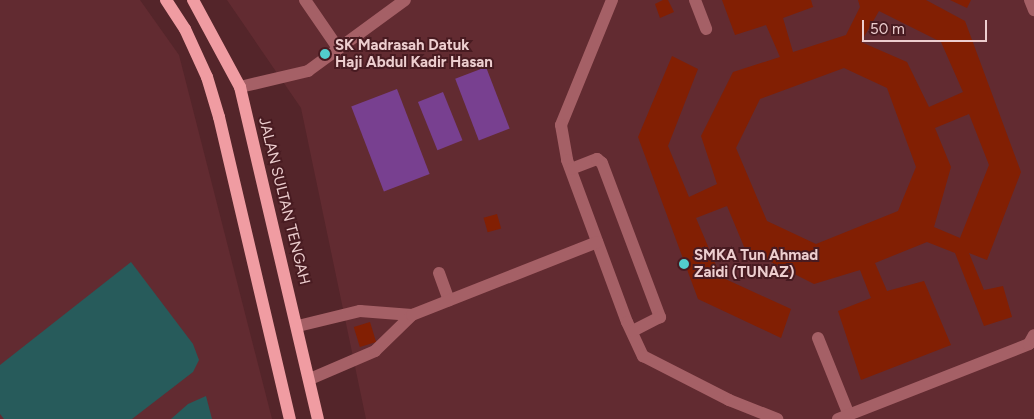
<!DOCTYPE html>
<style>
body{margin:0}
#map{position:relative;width:1034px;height:419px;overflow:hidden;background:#54252a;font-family:Figtree,sans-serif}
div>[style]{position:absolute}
.built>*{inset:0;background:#622b31}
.green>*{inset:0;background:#784090;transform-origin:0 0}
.water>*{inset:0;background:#275b5b}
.building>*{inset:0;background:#821f03;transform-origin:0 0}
.minor>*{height:12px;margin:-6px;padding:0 6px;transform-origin:6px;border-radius:6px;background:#a56066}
.major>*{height:12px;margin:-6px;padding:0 6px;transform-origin:6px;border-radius:6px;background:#f09ca2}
.dots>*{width:14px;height:14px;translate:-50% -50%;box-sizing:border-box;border:2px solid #481b21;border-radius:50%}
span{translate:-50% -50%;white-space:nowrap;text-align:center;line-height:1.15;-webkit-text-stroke:4px #481b21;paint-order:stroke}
.poi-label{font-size:15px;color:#edcecf;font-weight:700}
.left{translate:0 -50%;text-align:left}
.street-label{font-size:15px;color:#edcecf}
.scale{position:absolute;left:862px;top:20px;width:125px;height:22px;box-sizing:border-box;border:2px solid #edcecf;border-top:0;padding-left:6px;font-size:15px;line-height:18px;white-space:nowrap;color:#edcecf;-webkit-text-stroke:4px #481b21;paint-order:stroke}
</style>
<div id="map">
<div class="built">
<i style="clip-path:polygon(0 0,140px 0,179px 55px,272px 419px,0 419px)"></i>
<i style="clip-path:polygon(227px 0,1034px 0,1034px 419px,366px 419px,301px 108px)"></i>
</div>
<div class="green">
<i style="left:486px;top:67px;width:66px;height:33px;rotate:69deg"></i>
<i style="left:397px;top:89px;width:91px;height:49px;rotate:69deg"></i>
<i style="left:443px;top:92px;width:52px;height:27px;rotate:68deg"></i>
</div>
<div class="water">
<i style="clip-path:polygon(131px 262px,193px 344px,199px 360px,193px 372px,132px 419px,4px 419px,0 414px,0 365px)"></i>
<i style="clip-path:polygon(206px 396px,212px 419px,171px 419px,188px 404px)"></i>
</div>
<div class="building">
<i style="clip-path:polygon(663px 0,668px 0,674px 12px,660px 18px,655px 4px)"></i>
<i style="clip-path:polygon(evenodd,722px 0,811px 0,813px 7px,783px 18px,793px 52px,846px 35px,860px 7px,858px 0,926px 0,965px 21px,1021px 172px,987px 260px,969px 253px,984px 290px,1003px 286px,1012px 317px,984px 326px,955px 253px,927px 242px,875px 263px,887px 291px,924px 281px,951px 345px,861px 380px,838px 311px,871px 298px,860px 270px,814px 284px,745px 249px,727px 206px,696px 218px,721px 277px,791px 309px,781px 338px,698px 299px,638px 137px,672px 56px,698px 69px,668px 146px,689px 197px,717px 184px,701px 136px,733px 72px,780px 57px,766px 25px,735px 35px,722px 0,879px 11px,941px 42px,963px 92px,929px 107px,907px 62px,861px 42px,879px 11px,722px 0,844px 68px,887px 88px,916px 167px,898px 211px,816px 244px,767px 221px,736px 148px,760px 99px,844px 68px,722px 0,969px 114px,989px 165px,960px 238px,934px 227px,951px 167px,935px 128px,969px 114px)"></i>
<i style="clip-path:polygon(950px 0,971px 0,967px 8px)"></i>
<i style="left:497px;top:214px;width:15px;height:14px;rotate:74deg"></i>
<i style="left:370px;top:322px;width:21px;height:17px;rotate:73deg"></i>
</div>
<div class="minor">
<i style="left:305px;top:0;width:58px;rotate:55.5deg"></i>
<i style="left:612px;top:0;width:135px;rotate:112.2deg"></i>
<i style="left:561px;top:125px;width:36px;rotate:80deg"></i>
<i style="left:567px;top:160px;width:173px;rotate:69.7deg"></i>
<i style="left:627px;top:322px;width:38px;rotate:65deg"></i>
<i style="left:643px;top:356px;width:97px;rotate:27.1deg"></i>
<i style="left:729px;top:400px;width:52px;rotate:21.6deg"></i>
<i style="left:695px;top:0;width:31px;rotate:69deg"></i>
<i style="left:1030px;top:0;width:11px;rotate:68deg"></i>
<i style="left:240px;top:87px;width:70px;rotate:-13.2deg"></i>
<i style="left:308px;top:71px;width:120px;rotate:-36.2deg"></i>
<i style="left:571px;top:169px;width:28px;rotate:-21deg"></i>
<i style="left:597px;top:159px;width:6px;rotate:39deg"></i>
<i style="left:602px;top:163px;width:165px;rotate:69.4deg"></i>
<i style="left:660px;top:317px;width:31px;rotate:153deg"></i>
<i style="left:439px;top:273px;width:29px;rotate:70deg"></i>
<i style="left:298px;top:326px;width:64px;rotate:-13.6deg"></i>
<i style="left:360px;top:311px;width:52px;rotate:4.4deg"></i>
<i style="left:818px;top:338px;width:83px;rotate:68.1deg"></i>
<i style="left:310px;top:379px;width:71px;rotate:-23.3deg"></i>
<i style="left:375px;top:351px;width:52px;rotate:-44.2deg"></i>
<i style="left:412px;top:315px;width:199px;rotate:-21.5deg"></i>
<i style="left:838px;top:419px;width:205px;rotate:-21.4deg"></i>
<i style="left:1029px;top:344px;width:10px;rotate:-61deg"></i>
</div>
<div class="major">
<i style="left:166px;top:0;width:35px;rotate:57deg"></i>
<i style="left:185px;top:29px;width:53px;rotate:65.4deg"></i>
<i style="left:207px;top:77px;width:42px;rotate:73.3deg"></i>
<i style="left:219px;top:117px;width:310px;rotate:76.8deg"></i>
<i style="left:193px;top:0;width:99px;rotate:61.6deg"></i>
<i style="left:240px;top:87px;width:341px;rotate:76.8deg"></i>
</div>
<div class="dots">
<i style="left:325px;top:54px;background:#52cdcd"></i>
<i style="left:684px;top:264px;background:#52cdcd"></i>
</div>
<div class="poi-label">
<span class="left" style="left:335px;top:54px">SK Madrasah Datuk<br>Haji Abdul Kadir Hasan</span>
<span class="left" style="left:694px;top:264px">SMKA Tun Ahmad<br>Zaidi (TUNAZ)</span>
</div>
<div class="street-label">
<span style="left:284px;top:201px;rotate:76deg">JALAN SULTAN TENGAH</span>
</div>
<div class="scale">50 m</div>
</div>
